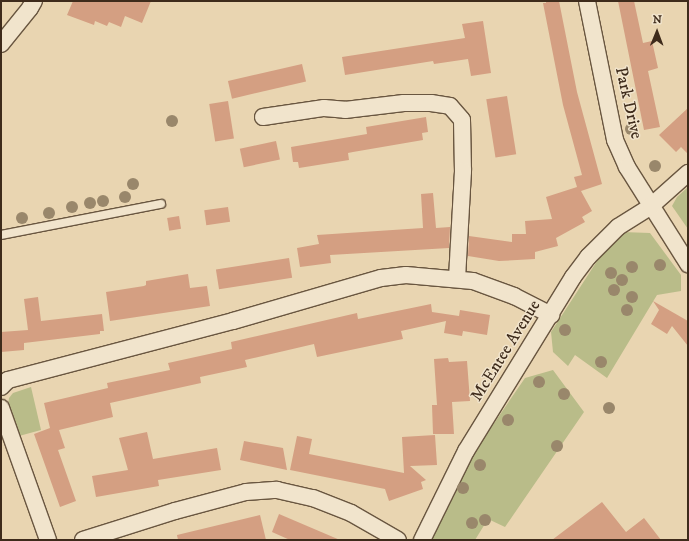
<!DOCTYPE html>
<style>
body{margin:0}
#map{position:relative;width:689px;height:541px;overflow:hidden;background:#e9d5b1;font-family:"IM FELL DW Pica",serif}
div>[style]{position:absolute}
.green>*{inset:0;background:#b9bc89}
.building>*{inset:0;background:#d49f82;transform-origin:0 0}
.roads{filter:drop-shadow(1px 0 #695640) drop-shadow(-1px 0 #695640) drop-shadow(0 1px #695640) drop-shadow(0 -1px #695640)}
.service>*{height:8px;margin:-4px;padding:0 4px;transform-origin:4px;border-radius:4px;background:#f1e4cc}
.minor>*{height:16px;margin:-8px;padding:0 8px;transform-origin:8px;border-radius:8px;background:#f1e4cc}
.trees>*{width:12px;height:12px;margin:-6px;border-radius:50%;background:#99876b}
span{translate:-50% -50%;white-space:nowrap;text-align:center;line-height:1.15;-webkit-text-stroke:3px #f1e4cc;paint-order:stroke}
.street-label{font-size:17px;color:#3e2b1b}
.frame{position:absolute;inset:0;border:2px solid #3e2b1b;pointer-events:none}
.north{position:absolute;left:637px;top:12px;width:40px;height:40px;-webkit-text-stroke:3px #f1e4cc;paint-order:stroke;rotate:1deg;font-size:11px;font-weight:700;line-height:16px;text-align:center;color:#3e2b1b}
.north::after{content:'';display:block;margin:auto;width:14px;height:18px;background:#3e2b1b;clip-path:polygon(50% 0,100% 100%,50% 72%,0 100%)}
</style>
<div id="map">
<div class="green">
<i style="clip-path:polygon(688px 187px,688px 229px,672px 206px,677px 197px)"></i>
<i style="clip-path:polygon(622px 232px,650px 233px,681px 275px,681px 291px,657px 295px,607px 378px,575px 355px,568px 366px,553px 352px,551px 332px,601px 255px)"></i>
<i style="clip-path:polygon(553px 370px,584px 412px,505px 527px,488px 519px,475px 540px,430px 540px,475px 451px,525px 378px)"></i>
<i style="clip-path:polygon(31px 387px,41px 430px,19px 436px,8px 406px,9px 398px,13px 393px)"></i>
</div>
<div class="building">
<i style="clip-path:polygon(73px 1px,151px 1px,142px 23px,125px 16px,121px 27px,109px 22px,107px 26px,95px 21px,94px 25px,67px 15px)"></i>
<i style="clip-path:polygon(546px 1px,559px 1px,577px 92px,602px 184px,581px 191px,592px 211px,582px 217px,585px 222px,556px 238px,558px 246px,535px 252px,535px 259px,499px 261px,468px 256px,469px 236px,512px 242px,512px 234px,526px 234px,525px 221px,552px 219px,546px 197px,577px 187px,574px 177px,582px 175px,563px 105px,543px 3px,546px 3px)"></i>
<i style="clip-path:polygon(618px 1px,634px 1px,643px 43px,652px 41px,658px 68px,648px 71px,660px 127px,644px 130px)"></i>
<i style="clip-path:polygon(483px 21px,491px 73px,471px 76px,468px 59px,434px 64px,433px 61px,345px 75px,342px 57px,465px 38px,462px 24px)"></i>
<i style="left:302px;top:64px;width:18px;height:76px;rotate:77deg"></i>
<i style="left:507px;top:96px;width:59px;height:21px;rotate:81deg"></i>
<i style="left:228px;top:101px;width:38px;height:19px;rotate:81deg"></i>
<i style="clip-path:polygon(688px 108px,688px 154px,681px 147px,676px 152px,659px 135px)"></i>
<i style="clip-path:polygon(426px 117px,428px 132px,422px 133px,423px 140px,353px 152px,348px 153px,349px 160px,299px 168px,298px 162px,293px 162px,291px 147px,367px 134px,366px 127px)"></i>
<i style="left:276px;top:141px;width:19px;height:37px;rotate:78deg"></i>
<i style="clip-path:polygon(433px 193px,436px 228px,450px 227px,449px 248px,330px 255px,331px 263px,300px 267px,297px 248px,319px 244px,317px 235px,423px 228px,421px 194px)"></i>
<i style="left:228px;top:207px;width:15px;height:24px;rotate:82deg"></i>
<i style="left:179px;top:216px;width:13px;height:12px;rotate:81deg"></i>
<i style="left:289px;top:258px;width:20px;height:74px;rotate:81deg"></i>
<i style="clip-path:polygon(188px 274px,190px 288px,207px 286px,210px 306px,110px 321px,106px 292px,144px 286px,146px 285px,146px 281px)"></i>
<i style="clip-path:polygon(38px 297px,41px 321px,102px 314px,104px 331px,100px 331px,100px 334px,24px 343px,24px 350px,1px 352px,1px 332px,28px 330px,24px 299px)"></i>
<i style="clip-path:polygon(653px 301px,688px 321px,688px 346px,672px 326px,667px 334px,651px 324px,659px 310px)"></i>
<i style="clip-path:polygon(431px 304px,432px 312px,459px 316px,460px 310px,490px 315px,487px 335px,463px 331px,462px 336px,444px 333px,446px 321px,401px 331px,403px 339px,317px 357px,314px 344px,245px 360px,247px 367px,200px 377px,201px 383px,110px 403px,113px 417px,59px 430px,65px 448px,58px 450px,76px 501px,60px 507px,34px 434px,50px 428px,44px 403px,108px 388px,107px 383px,170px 370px,168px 363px,232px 349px,231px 342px,357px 313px,358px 319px)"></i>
<i style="clip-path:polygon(448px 358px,449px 362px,467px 361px,470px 401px,452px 402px,454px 434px,433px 434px,432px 405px,437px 405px,434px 359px)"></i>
<i style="clip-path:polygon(147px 432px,153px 459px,217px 448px,221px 470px,158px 480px,159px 486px,96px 497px,92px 476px,128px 470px,119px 438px)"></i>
<i style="clip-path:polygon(435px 435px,437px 465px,410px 466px,426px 480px,421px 482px,423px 489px,389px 501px,385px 489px,290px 470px,297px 436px,312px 439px,309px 454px,404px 473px,402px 437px)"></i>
<i style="clip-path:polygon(244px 441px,283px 448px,287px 470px,240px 460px)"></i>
<i style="clip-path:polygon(602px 502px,626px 532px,644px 518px,661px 540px,552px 540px)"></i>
<i style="clip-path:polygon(279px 514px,340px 540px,290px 540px,272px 532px)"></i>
<i style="clip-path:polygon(260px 515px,266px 540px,178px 540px,177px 535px)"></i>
</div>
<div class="roads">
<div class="service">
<i style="left:1px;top:235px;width:163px;rotate:-11deg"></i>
</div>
<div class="minor">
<i style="left:587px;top:1px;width:142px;rotate:78.6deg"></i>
<i style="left:615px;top:140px;width:30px;rotate:66deg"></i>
<i style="left:627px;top:167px;width:115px;rotate:57.8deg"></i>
<i style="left:1px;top:44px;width:46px;rotate:-51.1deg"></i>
<i style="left:30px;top:8px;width:8px;rotate:-60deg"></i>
<i style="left:263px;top:117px;width:62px;rotate:-8.4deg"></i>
<i style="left:324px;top:108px;width:21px;rotate:5deg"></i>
<i style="left:345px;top:110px;width:59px;rotate:-6.8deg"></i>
<i style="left:404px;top:103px;width:27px"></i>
<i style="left:431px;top:103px;width:19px;rotate:9deg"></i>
<i style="left:450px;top:106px;width:18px;rotate:49deg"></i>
<i style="left:462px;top:120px;width:51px;rotate:88.9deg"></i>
<i style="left:463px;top:171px;width:108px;rotate:93.2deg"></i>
<i style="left:1px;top:387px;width:10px;rotate:-45deg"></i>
<i style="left:8px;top:380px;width:233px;rotate:-14.7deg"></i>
<i style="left:233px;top:321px;width:154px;rotate:-16.2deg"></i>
<i style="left:381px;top:278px;width:25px;rotate:-7deg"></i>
<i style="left:406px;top:275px;width:67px;rotate:5.1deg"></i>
<i style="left:473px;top:281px;width:44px;rotate:20.1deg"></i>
<i style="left:514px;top:296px;width:42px;rotate:27.2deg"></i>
<i style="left:1px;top:408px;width:140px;rotate:70.4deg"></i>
<i style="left:83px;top:540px;width:96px;rotate:-17.5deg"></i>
<i style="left:175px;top:511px;width:73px;rotate:-15deg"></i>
<i style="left:246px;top:492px;width:31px;rotate:-4deg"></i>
<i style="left:277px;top:490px;width:37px;rotate:13deg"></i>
<i style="left:313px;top:498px;width:41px;rotate:21.5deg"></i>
<i style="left:351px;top:513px;width:54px;rotate:29.9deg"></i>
<i style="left:422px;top:540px;width:99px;rotate:-63.7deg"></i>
<i style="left:466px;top:451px;width:204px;rotate:-58.4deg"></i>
<i style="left:573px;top:277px;width:25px;rotate:-53deg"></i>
<i style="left:588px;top:257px;width:42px;rotate:-45deg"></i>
<i style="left:618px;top:227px;width:39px;rotate:-32deg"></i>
<i style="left:651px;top:206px;width:50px;rotate:-41.7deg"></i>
</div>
</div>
<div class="trees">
<i style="left:172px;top:121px"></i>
<i style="left:631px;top:129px"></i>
<i style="left:655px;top:166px"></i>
<i style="left:133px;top:184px"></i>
<i style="left:125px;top:197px"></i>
<i style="left:103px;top:201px"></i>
<i style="left:90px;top:203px"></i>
<i style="left:72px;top:207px"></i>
<i style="left:49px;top:213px"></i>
<i style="left:22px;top:218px"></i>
<i style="left:660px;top:265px"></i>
<i style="left:632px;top:267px"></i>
<i style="left:611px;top:273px"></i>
<i style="left:622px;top:280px"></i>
<i style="left:614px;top:290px"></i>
<i style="left:632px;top:297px"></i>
<i style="left:627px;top:310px"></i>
<i style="left:565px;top:330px"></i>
<i style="left:601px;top:362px"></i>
<i style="left:539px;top:382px"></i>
<i style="left:564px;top:394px"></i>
<i style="left:609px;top:408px"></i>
<i style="left:508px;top:420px"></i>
<i style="left:557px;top:446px"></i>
<i style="left:480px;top:465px"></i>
<i style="left:463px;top:488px"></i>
<i style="left:485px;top:520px"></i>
<i style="left:472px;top:523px"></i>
</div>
<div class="street-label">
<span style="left:628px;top:103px;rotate:77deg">Park Drive</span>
<span style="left:506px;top:351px;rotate:-58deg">McEntee Avenue</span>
</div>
<div class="frame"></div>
<div class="north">N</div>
</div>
